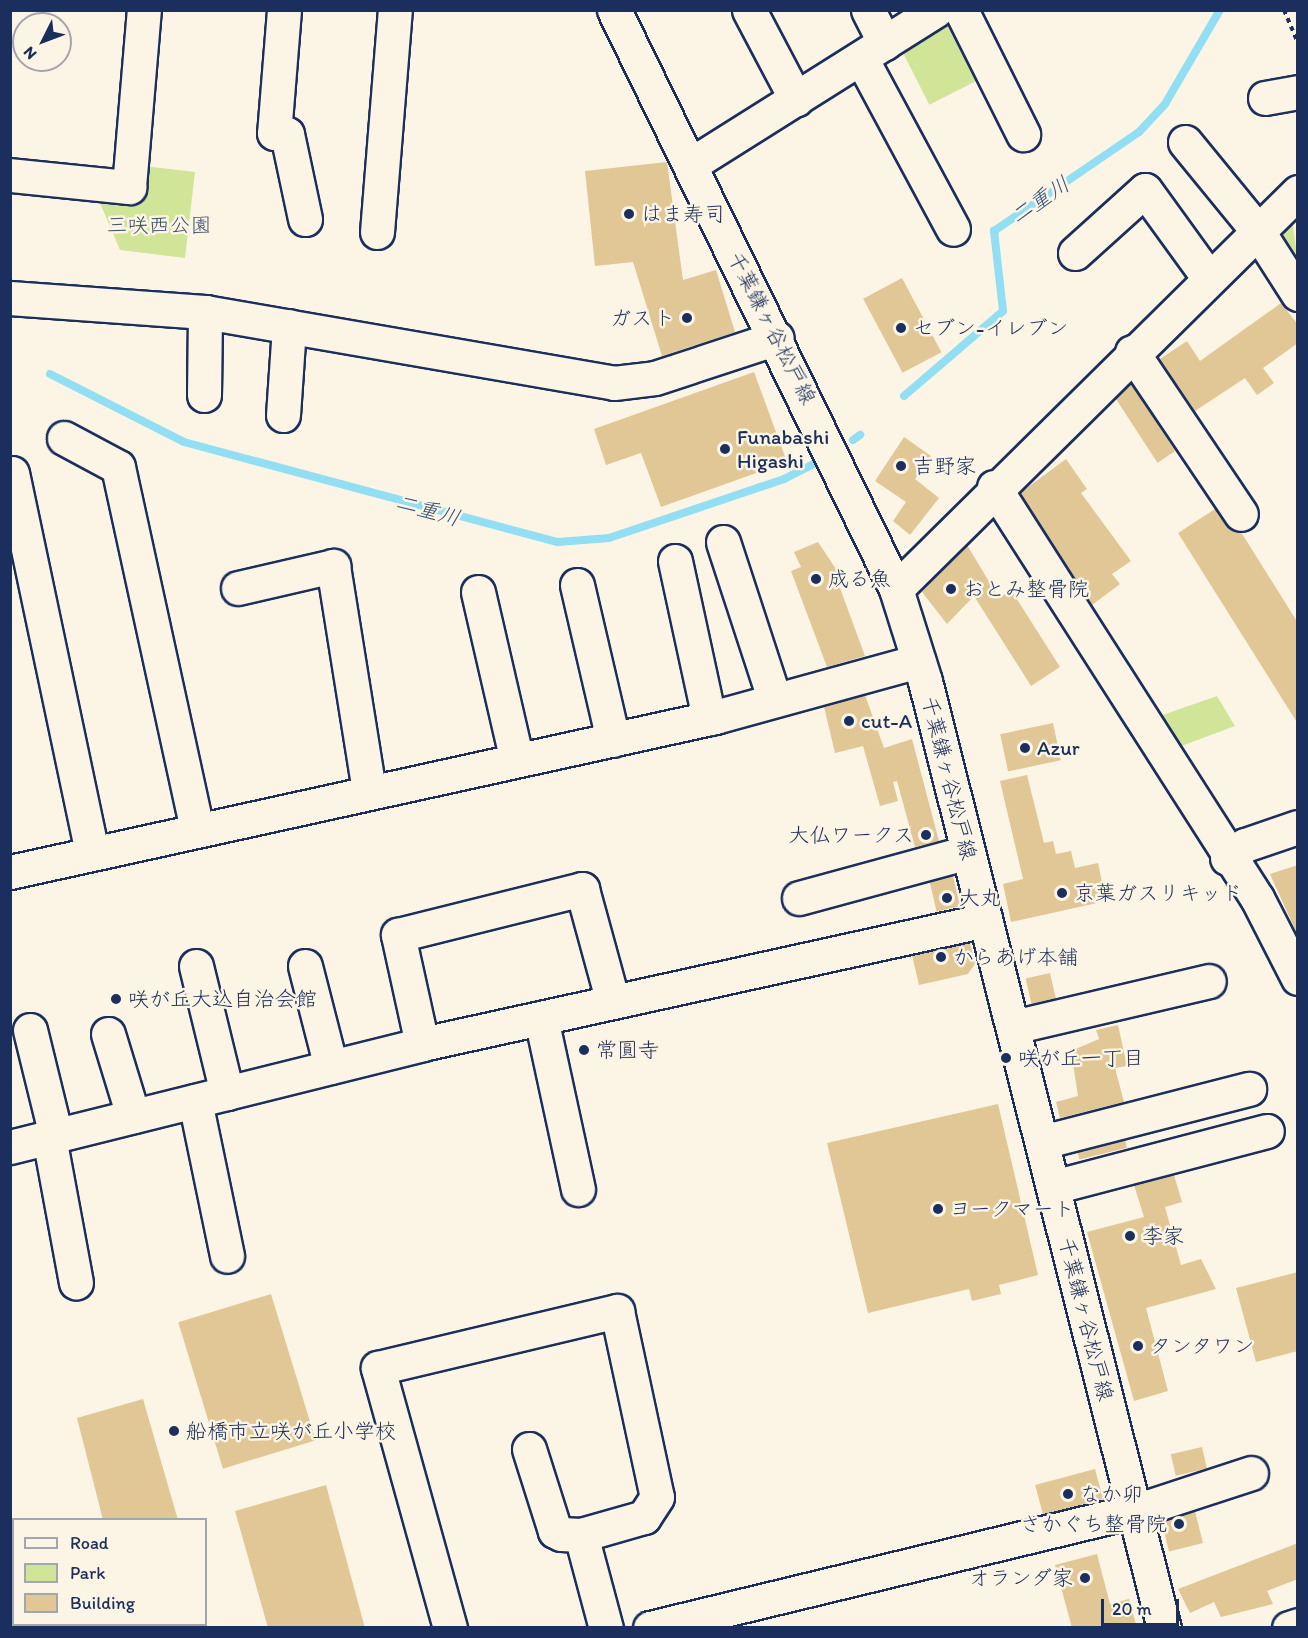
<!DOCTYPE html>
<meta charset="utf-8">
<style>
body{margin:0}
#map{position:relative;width:1308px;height:1638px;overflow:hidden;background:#fcf5e5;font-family:Itim,"Klee One",sans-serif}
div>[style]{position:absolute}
.green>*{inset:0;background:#d1e599;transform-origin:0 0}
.stream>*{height:8px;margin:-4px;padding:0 4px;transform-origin:4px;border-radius:4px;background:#92def3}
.building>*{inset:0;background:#e1c796;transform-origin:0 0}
.path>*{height:4px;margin-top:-2px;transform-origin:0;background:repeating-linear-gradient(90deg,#1b2f5e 0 4.5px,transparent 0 9px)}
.roads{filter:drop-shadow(2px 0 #1b2f5e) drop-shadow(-2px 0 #1b2f5e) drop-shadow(0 2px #1b2f5e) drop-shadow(0 -2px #1b2f5e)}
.minor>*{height:33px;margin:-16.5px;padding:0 16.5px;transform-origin:16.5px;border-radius:16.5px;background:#fcf5e5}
.major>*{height:33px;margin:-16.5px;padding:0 16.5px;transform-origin:16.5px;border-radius:16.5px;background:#fcf5e5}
.dots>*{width:16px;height:16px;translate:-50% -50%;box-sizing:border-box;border:3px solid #fcf5e5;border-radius:50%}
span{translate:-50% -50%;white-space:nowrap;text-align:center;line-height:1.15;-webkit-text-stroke:5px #fcf5e5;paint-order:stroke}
.poi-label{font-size:21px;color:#1b2f5e}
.left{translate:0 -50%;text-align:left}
.right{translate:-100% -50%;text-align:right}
.park-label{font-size:21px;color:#3f536a}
.street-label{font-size:21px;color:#1b2f5e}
.water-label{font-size:22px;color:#33527c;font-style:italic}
.frame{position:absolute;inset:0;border:12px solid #1b2f5e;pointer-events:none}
.legend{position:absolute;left:12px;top:1518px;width:195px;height:108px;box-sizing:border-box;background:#fcf5e5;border:2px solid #a2a6af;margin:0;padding:8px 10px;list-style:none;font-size:18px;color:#1b2f5e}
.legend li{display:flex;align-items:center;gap:12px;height:30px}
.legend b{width:30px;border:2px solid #a2a6af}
.north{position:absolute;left:12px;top:12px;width:60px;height:60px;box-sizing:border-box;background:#fcf5e5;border:2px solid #a2a6af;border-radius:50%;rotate:228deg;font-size:16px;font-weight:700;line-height:24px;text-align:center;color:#1b2f5e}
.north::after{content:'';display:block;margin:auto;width:21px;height:27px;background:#1b2f5e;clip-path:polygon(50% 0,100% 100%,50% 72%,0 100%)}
.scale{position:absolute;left:1101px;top:1599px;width:78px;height:27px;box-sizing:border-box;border:3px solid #1b2f5e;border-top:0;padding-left:8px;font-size:18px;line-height:21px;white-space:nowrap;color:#1b2f5e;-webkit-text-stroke:4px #fcf5e5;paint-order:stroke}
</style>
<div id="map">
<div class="green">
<i style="left:943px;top:17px;width:72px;height:52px;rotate:63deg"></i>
<i style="clip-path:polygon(144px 166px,195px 172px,185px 258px,120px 250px,97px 196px,142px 200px)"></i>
<i style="clip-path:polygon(1292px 219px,1297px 255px,1289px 260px,1282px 248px,1285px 226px)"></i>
<i style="clip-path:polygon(1217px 696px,1235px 726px,1168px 751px,1148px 720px)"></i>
</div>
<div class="stream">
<i style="left:50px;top:374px;width:150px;rotate:26.9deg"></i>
<i style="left:184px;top:442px;width:387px;rotate:15deg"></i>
<i style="left:558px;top:542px;width:51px;rotate:-4.5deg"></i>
<i style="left:609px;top:538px;width:185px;rotate:-18.6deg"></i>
<i style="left:784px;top:479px;width:35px;rotate:-27deg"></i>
<i style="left:904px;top:396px;width:130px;rotate:-40.6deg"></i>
<i style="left:1003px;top:311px;width:81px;rotate:-96.4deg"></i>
<i style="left:994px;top:231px;width:176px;rotate:-34.3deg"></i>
<i style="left:1139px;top:132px;width:38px;rotate:-47deg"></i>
<i style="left:1165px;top:104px;width:109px;rotate:-59.7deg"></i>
<i style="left:853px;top:440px;width:9px;rotate:-36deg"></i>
</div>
<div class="building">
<i style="clip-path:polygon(667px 162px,683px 280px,716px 270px,735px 332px,662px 356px,633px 262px,595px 266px,585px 171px)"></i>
<i style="left:902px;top:278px;width:84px;height:44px;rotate:62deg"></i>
<i style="clip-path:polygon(1281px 303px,1298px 325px,1298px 343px,1263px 368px,1274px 383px,1257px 395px,1245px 378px,1195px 411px,1160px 359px,1187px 341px,1200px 361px)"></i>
<i style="clip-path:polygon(754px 372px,787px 462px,661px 507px,641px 453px,606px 465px,594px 429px)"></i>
<i style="left:1132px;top:385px;width:79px;height:21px;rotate:57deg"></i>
<i style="clip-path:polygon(904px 437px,931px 456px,915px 479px,939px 498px,910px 535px,893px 521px,906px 502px,875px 481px)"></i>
<i style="clip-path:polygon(1066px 459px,1087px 489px,1081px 493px,1131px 561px,1112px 574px,1120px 584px,1092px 605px,1020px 493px)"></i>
<i style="clip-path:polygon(1215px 509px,1226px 525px,1241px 532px,1298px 623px,1298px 724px,1178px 533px)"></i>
<i style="clip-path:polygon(818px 542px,842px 578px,837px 580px,865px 656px,827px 667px,791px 571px,801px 567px,794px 552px)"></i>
<i style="clip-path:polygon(967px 545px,999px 598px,1011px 590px,1060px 667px,1031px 686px,974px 596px,947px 624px,922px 592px)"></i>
<i style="clip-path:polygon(865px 695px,884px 748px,912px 739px,939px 841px,915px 847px,897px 781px,893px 782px,898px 801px,880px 806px,863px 746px,835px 753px,824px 707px)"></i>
<i style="left:1053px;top:723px;width:38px;height:54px;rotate:78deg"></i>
<i style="clip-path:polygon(1027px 775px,1044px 843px,1053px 841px,1056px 854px,1071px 851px,1075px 868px,1098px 863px,1106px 901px,1011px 922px,1003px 884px,1023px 879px,1000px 781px)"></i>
<i style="clip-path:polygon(1298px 865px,1298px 936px,1270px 874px)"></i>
<i style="left:953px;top:876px;width:31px;height:24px;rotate:77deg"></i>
<i style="clip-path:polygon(970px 943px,975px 964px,968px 974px,919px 985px,912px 955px)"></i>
<i style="left:1050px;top:973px;width:26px;height:25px;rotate:77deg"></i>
<i style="clip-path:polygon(1118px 1025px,1127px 1066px,1115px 1068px,1124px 1102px,1060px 1118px,1056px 1102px,1078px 1096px,1071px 1051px,1099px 1039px,1096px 1030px)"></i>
<i style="clip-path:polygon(998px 1104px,1038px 1275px,999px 1285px,1001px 1294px,972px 1301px,969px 1289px,868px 1313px,827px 1143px)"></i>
<i style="left:1125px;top:1140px;width:8px;height:49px;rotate:76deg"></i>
<i style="clip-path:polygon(1174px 1175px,1182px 1202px,1165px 1207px,1181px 1265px,1201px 1259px,1216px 1289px,1146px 1308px,1168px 1391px,1134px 1401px,1087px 1232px,1144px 1217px,1134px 1185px)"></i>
<i style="clip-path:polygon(1298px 1272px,1298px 1351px,1256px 1362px,1236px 1288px)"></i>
<i style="left:271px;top:1294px;width:153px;height:97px;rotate:73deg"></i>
<i style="clip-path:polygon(143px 1399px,178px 1520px,103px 1520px,77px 1418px)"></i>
<i style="left:1202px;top:1447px;width:22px;height:32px;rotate:77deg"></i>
<i style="left:1095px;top:1469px;width:31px;height:62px;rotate:75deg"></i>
<i style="clip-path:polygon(326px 1485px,365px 1628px,268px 1628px,235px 1511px)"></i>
<i style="left:1195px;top:1511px;width:33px;height:35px;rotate:76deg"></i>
<i style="clip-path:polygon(1298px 1543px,1298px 1579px,1267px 1591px,1273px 1604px,1221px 1617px,1214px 1602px,1190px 1613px,1178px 1589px)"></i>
<i style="clip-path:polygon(1097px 1554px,1110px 1604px,1129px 1599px,1137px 1628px,1072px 1628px,1055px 1565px)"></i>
</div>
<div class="path">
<i style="left:1284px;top:10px;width:36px;rotate:67deg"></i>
</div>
<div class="roads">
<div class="minor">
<i style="left:284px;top:10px;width:123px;rotate:94.6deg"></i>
<i style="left:274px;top:133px;width:13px;rotate:4deg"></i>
<i style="left:287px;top:134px;width:87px;rotate:78deg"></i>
<i style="left:749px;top:10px;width:101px;rotate:62.2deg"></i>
<i style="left:868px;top:10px;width:37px;rotate:63deg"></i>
<i style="left:961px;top:10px;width:139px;rotate:63.4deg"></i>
<i style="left:861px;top:58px;width:194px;rotate:61.7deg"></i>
<i style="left:1265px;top:98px;width:34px;rotate:-10deg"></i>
<i style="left:1185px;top:142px;width:114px;rotate:50.7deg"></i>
<i style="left:1257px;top:230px;width:76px;rotate:57.4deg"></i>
<i style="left:690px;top:165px;width:291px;rotate:-32.2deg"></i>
<i style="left:10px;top:175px;width:120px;rotate:5.8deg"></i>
<i style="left:129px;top:187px;width:178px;rotate:-85.2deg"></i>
<i style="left:377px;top:232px;width:223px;rotate:-85.4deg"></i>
<i style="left:1075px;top:253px;width:94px;rotate:-42deg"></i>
<i style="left:1145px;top:190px;width:107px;rotate:54.1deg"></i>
<i style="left:10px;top:298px;width:196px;rotate:4.1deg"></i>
<i style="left:205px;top:312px;width:415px;rotate:9.8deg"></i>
<i style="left:614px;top:383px;width:41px;rotate:-7deg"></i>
<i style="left:655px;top:378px;width:128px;rotate:-18.2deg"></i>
<i style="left:1132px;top:352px;width:195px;rotate:56.1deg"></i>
<i style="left:204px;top:395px;width:83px;rotate:-89.3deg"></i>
<i style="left:283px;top:415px;width:89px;rotate:-86.1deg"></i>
<i style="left:64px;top:438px;width:61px;rotate:28.2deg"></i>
<i style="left:118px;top:467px;width:371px;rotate:77.7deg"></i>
<i style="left:12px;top:473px;width:389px;rotate:78.1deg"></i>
<i style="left:994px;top:487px;width:488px;rotate:57.4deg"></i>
<i style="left:1257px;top:898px;width:90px;rotate:62.9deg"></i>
<i style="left:723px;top:542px;width:164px;rotate:71.9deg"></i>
<i style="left:675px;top:561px;width:161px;rotate:77.8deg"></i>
<i style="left:577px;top:585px;width:159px;rotate:76.9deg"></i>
<i style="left:238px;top:588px;width:98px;rotate:-13deg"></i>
<i style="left:333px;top:566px;width:228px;rotate:80.9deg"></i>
<i style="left:896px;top:589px;width:565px;rotate:-44.64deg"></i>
<i style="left:478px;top:592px;width:169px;rotate:77deg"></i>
<i style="left:1227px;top:858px;width:22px;rotate:-36deg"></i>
<i style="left:1245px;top:845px;width:56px;rotate:-18.8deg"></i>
<i style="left:10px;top:872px;width:722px;rotate:-12.4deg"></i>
<i style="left:715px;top:717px;width:211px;rotate:-15.4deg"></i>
<i style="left:799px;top:898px;width:175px;rotate:-15.2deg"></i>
<i style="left:196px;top:966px;width:131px;rotate:76.3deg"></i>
<i style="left:305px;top:966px;width:104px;rotate:75.6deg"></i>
<i style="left:541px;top:1018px;width:175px;rotate:77.8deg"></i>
<i style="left:1013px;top:1027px;width:201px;rotate:-13.2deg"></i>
<i style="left:30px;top:1030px;width:109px;rotate:76.2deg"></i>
<i style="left:108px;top:1034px;width:86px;rotate:73deg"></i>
<i style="left:422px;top:1044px;width:112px;rotate:-102.4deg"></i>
<i style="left:398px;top:935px;width:190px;rotate:-14deg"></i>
<i style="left:582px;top:889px;width:117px;rotate:74.7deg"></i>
<i style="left:195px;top:1101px;width:158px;rotate:78.3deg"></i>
<i style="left:49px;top:1137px;width:148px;rotate:79.5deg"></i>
<i style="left:1042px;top:1142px;width:214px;rotate:-14.4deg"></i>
<i style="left:10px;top:1147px;width:425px;rotate:-14deg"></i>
<i style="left:422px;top:1044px;width:577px;rotate:-12.4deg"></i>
<i style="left:1053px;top:1187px;width:221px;rotate:-14.7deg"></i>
<i style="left:581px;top:1535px;width:96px;rotate:75deg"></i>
<i style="left:450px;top:1628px;width:270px;rotate:-105.5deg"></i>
<i style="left:378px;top:1368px;width:246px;rotate:-13.4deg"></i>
<i style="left:617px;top:1311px;width:190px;rotate:77.9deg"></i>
<i style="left:657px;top:1497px;width:24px;rotate:123deg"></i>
<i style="left:644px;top:1517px;width:66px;rotate:164.1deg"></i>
<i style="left:581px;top:1535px;width:20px;rotate:-177deg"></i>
<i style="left:561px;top:1534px;width:7px;rotate:-153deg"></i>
<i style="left:555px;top:1531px;width:86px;rotate:-107.6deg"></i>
<i style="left:650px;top:1628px;width:499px;rotate:-13.6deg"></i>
<i style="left:1135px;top:1511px;width:122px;rotate:-18.1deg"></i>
<i style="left:1289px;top:1628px;width:9px;rotate:-18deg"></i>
</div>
<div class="major">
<i style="left:614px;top:10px;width:644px;rotate:64.03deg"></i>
<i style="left:896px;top:589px;width:96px;rotate:72.5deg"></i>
<i style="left:925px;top:681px;width:977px;rotate:75.84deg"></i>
</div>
</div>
<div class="dots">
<i style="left:629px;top:214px;background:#1b2f5e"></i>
<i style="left:687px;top:318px;background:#1b2f5e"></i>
<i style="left:901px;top:328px;background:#1b2f5e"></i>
<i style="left:725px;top:449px;background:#1b2f5e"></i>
<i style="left:901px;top:466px;background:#1b2f5e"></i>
<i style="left:816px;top:579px;background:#1b2f5e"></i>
<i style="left:951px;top:589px;background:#1b2f5e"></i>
<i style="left:849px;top:721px;background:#1b2f5e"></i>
<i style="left:1025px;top:748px;background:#1b2f5e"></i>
<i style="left:926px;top:835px;background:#1b2f5e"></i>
<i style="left:1062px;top:893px;background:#1b2f5e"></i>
<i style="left:947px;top:898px;background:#1b2f5e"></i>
<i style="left:941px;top:957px;background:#1b2f5e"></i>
<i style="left:116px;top:999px;background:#1b2f5e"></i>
<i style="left:584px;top:1050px;background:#1b2f5e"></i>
<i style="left:1006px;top:1058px;background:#1b2f5e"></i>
<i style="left:938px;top:1209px;background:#1b2f5e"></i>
<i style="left:1130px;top:1236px;background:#1b2f5e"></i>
<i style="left:1138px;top:1346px;background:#1b2f5e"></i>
<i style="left:174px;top:1431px;background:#1b2f5e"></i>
<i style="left:1068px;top:1494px;background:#1b2f5e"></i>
<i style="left:1179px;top:1524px;background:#1b2f5e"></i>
<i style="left:1085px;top:1578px;background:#1b2f5e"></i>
</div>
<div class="poi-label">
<span class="left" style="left:641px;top:214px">はま寿司</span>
<span class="right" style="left:675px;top:318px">ガスト</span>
<span class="left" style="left:913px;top:328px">セブン-イレブン</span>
<span class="left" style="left:737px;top:449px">Funabashi<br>Higashi</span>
<span class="left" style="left:913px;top:466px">吉野家</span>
<span class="left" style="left:828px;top:579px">成る魚</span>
<span class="left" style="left:963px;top:589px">おとみ整骨院</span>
<span class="left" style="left:861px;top:721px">cut-A</span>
<span class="left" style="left:1037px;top:748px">Azur</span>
<span class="right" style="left:914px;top:835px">大仏ワークス</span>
<span class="left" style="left:1074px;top:893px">京葉ガスリキッド</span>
<span class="left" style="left:959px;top:898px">大丸</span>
<span class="left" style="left:953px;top:957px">からあげ本舗</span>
<span class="left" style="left:128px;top:999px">咲が丘大込自治会館</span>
<span class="left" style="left:596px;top:1050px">常圓寺</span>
<span class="left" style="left:1018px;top:1058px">咲が丘一丁目</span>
<span class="left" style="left:950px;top:1209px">ヨークマート</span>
<span class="left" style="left:1142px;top:1236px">李家</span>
<span class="left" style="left:1150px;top:1346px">タンタワン</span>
<span class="left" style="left:186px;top:1431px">船橋市立咲が丘小学校</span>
<span class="left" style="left:1080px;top:1494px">なか卯</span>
<span class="right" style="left:1167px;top:1524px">さかぐち整骨院</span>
<span class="right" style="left:1073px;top:1578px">オランダ家</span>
</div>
<div class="park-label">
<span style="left:159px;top:225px">三咲西公園</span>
</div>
<div class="street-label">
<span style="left:772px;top:328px;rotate:63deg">千葉鎌ヶ谷松戸線</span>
<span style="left:949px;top:778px;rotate:76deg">千葉鎌ヶ谷松戸線</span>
<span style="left:1086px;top:1319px;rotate:76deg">千葉鎌ヶ谷松戸線</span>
</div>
<div class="water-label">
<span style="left:1040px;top:200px;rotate:-34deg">二重川</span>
<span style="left:428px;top:510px;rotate:16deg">二重川</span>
</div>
<div class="frame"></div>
<ul class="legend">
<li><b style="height:8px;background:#fcf5e5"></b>Road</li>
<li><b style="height:16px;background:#d1e599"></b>Park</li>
<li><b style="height:16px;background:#e1c796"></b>Building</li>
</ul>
<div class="north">N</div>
<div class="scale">20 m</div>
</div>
